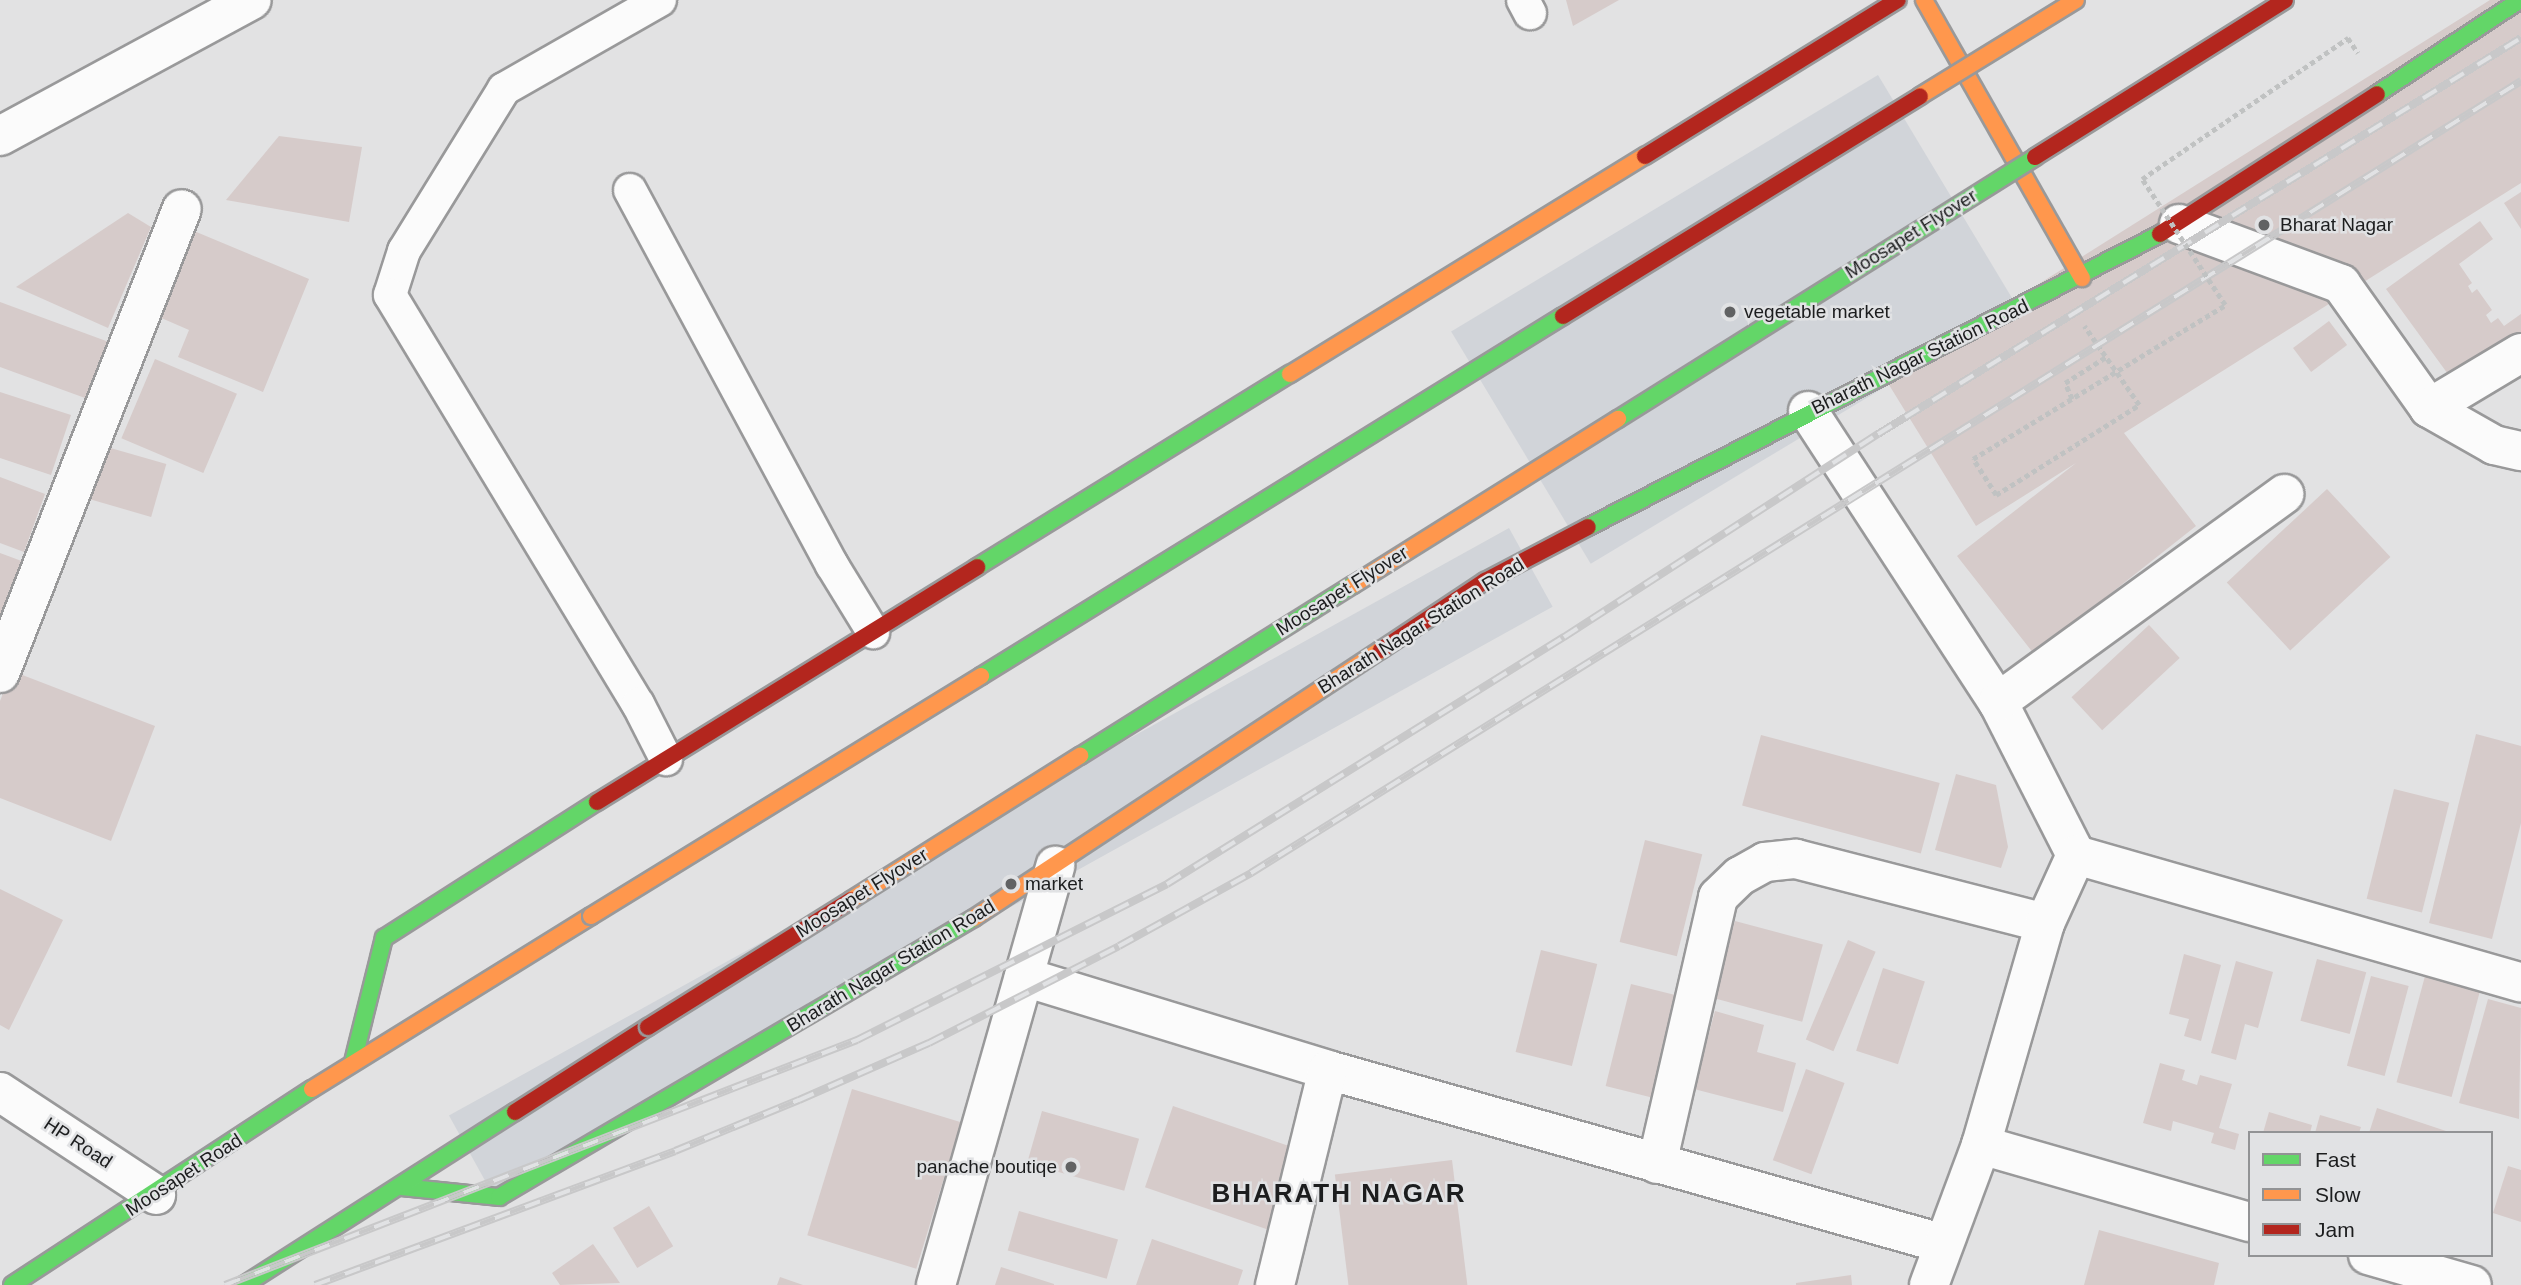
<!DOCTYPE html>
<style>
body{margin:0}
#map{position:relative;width:2521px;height:1285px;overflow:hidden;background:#e2e2e3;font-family:Helvetica,sans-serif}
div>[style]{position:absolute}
.built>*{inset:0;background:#d1d4d9;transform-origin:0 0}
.building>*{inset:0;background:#d6cbca;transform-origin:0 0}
.path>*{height:4.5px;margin-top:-2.25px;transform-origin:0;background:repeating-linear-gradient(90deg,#c0c2c2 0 5px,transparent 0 8.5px)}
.roads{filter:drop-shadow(2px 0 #99999a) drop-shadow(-2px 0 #99999a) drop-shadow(0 2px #99999a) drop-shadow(0 -2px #99999a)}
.lane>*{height:32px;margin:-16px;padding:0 16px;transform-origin:16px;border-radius:16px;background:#fbfbfb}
.street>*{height:38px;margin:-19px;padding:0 19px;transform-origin:19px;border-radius:19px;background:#fbfbfb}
.fast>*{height:16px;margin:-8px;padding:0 8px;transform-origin:8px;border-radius:8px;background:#63d668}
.slow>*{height:16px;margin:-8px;padding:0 8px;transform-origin:8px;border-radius:8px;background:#ff974d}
.jam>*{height:16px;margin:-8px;padding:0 8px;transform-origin:8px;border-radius:8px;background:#b3261e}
.rail>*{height:8px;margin-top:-4px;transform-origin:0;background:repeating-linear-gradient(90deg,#e1e2e4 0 16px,#c8c8c9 0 32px);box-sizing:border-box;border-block:2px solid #c8c8c9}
.path-bridge>*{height:4.5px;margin-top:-2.25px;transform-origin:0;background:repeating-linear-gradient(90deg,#c0c2c2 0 5px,transparent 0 8.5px)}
.bridges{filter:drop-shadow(2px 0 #99999a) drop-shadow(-2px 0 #99999a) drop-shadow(0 2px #99999a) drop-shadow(0 -2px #99999a)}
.fast-bridge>*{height:16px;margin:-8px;padding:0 8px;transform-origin:8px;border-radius:8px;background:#63d668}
.slow-bridge>*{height:16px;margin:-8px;padding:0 8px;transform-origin:8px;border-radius:8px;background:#ff974d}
.jam-bridge>*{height:16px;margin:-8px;padding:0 8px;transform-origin:8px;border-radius:8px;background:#b3261e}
.dots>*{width:19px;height:19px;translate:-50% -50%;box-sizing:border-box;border:4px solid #e1e2e4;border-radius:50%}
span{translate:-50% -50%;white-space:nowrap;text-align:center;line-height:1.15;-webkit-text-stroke:5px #e1e2e4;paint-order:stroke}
.poi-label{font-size:19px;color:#1c1d1e}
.left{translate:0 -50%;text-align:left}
.right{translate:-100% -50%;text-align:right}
.street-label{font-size:19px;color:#1c1d1e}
.district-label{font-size:26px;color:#1c1d1e;font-weight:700;letter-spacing:2px}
.legend{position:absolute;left:2248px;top:1131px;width:245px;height:126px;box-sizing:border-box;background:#e1e2e4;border:2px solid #929395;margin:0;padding:9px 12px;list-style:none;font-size:21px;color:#1c1d1e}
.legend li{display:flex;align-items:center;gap:14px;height:35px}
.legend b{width:35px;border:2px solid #929395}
</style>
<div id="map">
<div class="built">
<i style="left:1878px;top:75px;width:271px;height:498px;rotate:59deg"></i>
<i style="left:1509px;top:528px;width:90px;height:1212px;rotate:61deg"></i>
</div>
<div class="building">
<i style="clip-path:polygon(1566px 0,1619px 0,1573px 26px)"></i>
<i style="clip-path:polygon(2490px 0,2521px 0,2521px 183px,2124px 433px,2196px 526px,2034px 654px,1957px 556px,2076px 463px,1976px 526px,1886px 380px)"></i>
<i style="clip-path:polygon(279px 136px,362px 147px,349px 222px,226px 200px)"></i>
<i style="clip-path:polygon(2521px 192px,2521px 229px,2504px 203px)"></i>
<i style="clip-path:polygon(128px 213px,151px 227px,108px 328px,16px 287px)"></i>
<i style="clip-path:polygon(2480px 221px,2493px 239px,2459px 264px,2472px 283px,2468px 286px,2472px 293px,2477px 289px,2492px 310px,2486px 315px,2491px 323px,2498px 318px,2504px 326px,2521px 314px,2521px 332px,2453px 381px,2386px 289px)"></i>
<i style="clip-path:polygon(194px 231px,309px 279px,263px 392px,178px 357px,189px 330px,159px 317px)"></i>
<i style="clip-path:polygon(0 302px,117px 345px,96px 402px,0 367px)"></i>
<i style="left:2329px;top:321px;width:30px;height:45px;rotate:53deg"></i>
<i style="left:155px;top:359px;width:89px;height:86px;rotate:23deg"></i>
<i style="clip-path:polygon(0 392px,71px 415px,51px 475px,0 458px)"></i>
<i style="left:100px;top:445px;width:69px;height:55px;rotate:16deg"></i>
<i style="clip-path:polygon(0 477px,45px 494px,24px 552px,0 543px)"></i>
<i style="left:2327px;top:489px;width:93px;height:137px;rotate:47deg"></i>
<i style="clip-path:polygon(0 553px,27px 563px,5px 620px,0 618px)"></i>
<i style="left:2149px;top:625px;width:45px;height:106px;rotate:47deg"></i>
<i style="clip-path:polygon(12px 671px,155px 726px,111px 841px,0 798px,0 701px)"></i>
<i style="clip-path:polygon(2476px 734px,2521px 746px,2521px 823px,2492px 939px,2429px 923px)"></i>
<i style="left:1761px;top:735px;width:185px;height:73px;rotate:15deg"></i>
<i style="clip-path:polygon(1956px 774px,1996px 785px,2008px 847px,2001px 868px,1935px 850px)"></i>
<i style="left:2394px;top:789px;width:57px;height:113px;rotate:14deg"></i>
<i style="left:1645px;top:840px;width:59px;height:105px;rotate:14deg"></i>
<i style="clip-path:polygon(0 889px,63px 920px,9px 1030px,0 1025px)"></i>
<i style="left:1735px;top:921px;width:91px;height:80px;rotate:15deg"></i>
<i style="left:1848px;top:940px;width:30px;height:108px;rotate:23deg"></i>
<i style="left:1541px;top:950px;width:58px;height:105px;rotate:14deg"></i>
<i style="clip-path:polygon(2184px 954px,2221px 965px,2201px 1041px,2184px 1036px,2189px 1019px,2169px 1014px)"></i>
<i style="left:2317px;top:959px;width:51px;height:64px;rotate:15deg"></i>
<i style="clip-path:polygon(2236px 961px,2273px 972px,2258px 1028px,2245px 1024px,2236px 1060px,2211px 1053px)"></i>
<i style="left:1883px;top:968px;width:44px;height:87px;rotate:18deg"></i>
<i style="left:2371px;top:976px;width:39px;height:93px;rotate:15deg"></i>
<i style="left:2425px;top:976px;width:57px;height:110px;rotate:15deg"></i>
<i style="left:1631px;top:984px;width:59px;height:105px;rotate:14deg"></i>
<i style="clip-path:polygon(2488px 999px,2521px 1008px,2519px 1119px,2459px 1103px)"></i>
<i style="clip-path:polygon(1715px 1011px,1764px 1025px,1757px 1052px,1796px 1063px,1783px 1112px,1694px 1089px)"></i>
<i style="clip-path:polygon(2160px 1063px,2185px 1070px,2182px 1080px,2197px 1085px,2200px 1075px,2232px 1084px,2219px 1128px,2239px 1134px,2235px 1150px,2211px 1143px,2214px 1133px,2173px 1121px,2171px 1131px,2143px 1123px)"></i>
<i style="left:1806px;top:1069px;width:41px;height:97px;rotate:20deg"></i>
<i style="left:852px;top:1089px;width:114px;height:153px;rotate:17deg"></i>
<i style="left:1173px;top:1106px;width:135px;height:86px;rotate:19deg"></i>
<i style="clip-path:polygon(2377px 1108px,2449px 1132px,2449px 1133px,2369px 1133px)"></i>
<i style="left:1042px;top:1111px;width:101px;height:54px;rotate:16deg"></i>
<i style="clip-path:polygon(2269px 1112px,2312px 1125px,2310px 1133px,2263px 1133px)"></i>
<i style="clip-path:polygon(2320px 1115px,2361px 1127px,2359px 1133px,2315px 1133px)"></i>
<i style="left:1452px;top:1160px;width:126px;height:118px;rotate:83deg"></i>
<i style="clip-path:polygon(2508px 1166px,2521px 1170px,2521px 1222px,2493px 1213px)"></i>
<i style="left:649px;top:1206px;width:47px;height:42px;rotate:59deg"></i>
<i style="left:1019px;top:1211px;width:103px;height:41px;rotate:16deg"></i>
<i style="clip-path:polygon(2099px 1230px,2219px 1263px,2214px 1285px,2084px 1285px)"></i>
<i style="clip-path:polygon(1152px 1239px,1243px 1270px,1238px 1285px,1136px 1285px)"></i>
<i style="clip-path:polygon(593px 1244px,620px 1283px,560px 1285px,552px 1273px)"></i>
<i style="clip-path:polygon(1001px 1267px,1054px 1284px,1054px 1285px,995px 1285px)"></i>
<i style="clip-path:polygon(1851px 1275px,1852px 1285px,1796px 1285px,1796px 1283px)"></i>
<i style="clip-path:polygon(780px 1277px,803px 1285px,777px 1285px)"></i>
</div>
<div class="path">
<i style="left:2142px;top:179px;width:250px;rotate:-34.4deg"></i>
<i style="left:2348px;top:38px;width:18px;rotate:56deg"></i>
<i style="left:2072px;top:399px;width:17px;rotate:-114deg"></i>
<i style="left:2065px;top:383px;width:49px;rotate:-32.4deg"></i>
<i style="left:1996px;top:495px;width:169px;rotate:-32.2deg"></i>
<i style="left:2139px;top:405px;width:96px;rotate:-124.8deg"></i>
</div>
<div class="roads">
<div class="lane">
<i style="left:660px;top:0;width:180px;rotate:150.3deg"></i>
<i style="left:504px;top:89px;width:190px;rotate:121.7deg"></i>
<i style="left:404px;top:251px;width:46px;rotate:107.7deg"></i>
<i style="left:390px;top:295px;width:478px;rotate:58.8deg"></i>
<i style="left:638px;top:704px;width:62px;rotate:63deg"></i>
<i style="left:1523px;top:0;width:15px;rotate:62deg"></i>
<i style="left:630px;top:190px;width:426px;rotate:61.7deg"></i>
<i style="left:832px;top:565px;width:79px;rotate:58.5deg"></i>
</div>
<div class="street">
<i style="left:0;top:136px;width:286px;rotate:-28.4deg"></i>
<i style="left:2179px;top:224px;width:173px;rotate:20.3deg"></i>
<i style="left:2341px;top:284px;width:152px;rotate:54.6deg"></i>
<i style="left:2429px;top:408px;width:75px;rotate:29.6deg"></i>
<i style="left:2494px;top:445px;width:28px;rotate:13deg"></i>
<i style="left:2429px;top:408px;width:107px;rotate:-30.9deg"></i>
<i style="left:1808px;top:411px;width:348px;rotate:56.9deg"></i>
<i style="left:1998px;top:702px;width:172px;rotate:63deg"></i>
<i style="left:2076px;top:855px;width:463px;rotate:16deg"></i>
<i style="left:0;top:673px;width:498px;rotate:-68.6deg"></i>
<i style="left:1998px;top:702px;width:354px;rotate:-36deg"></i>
<i style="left:1024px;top:977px;width:318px;rotate:17deg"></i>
<i style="left:1328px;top:1070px;width:637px;rotate:15.76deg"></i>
<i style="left:0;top:1092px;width:187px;rotate:33.4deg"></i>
<i style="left:1981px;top:1145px;width:280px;rotate:16deg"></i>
<i style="left:1657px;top:1164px;width:274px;rotate:-77.1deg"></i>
<i style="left:1718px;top:897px;width:30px;rotate:-44deg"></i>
<i style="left:1740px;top:876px;width:29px;rotate:-29deg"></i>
<i style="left:1765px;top:862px;width:31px;rotate:-6deg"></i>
<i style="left:1796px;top:859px;width:257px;rotate:14.4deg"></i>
<i style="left:2368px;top:1255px;width:108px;rotate:16.1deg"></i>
<i style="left:936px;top:1285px;width:436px;rotate:-74.1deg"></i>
<i style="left:1275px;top:1285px;width:221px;rotate:-76.2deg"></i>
<i style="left:1929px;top:1285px;width:149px;rotate:-69.6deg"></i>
<i style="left:1981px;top:1145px;width:231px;rotate:-73.9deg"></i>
<i style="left:2045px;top:923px;width:75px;rotate:-65.5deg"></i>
</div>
<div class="fast">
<i style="left:2377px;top:94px;width:171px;rotate:-33.3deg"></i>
<i style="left:1588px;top:527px;width:643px;rotate:-27.12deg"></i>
<i style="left:977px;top:567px;width:368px;rotate:-31.7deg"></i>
<i style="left:353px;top:1062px;width:128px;rotate:-76deg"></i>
<i style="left:384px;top:938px;width:253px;rotate:-32.6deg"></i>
<i style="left:402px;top:1187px;width:98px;rotate:5.9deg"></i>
<i style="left:499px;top:1197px;width:551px;rotate:-30.43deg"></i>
<i style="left:12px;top:1285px;width:358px;rotate:-33.2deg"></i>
<i style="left:244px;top:1285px;width:322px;rotate:-32.6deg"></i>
</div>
<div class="slow">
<i style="left:1924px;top:0;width:320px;rotate:60.4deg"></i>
<i style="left:1290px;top:374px;width:417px;rotate:-31.6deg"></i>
<i style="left:974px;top:918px;width:487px;rotate:-33.4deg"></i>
<i style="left:312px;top:1089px;width:328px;rotate:-31.8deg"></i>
</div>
<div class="jam">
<i style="left:1645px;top:156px;width:297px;rotate:-31.7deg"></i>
<i style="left:2160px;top:234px;width:258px;rotate:-32.8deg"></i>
<i style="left:1381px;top:650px;width:125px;rotate:-33.6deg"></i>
<i style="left:1485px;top:581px;width:116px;rotate:-27.7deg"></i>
<i style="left:597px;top:802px;width:447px;rotate:-31.7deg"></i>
<i style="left:515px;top:1112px;width:158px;rotate:-32.6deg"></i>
</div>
</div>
<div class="rail">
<i style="left:225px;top:1285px;width:678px;rotate:-21.19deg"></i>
<i style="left:857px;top:1040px;width:347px;rotate:-26.7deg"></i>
<i style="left:1167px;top:884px;width:468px;rotate:-31.9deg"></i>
<i style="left:1564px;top:637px;width:374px;rotate:-32.9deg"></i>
<i style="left:1878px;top:434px;width:755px;rotate:-31.63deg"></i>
<i style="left:315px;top:1285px;width:384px;rotate:-20.4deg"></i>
<i style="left:675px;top:1151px;width:134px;rotate:-22.4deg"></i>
<i style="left:799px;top:1100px;width:142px;rotate:-23.7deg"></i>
<i style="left:929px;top:1043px;width:213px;rotate:-27deg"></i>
<i style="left:1119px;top:946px;width:151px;rotate:-28.9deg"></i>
<i style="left:1251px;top:873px;width:1497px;rotate:-31.95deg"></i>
</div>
<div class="path-bridge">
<i style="left:1996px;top:495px;width:43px;rotate:-122.6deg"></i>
<i style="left:1973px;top:459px;width:295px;rotate:-31.4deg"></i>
<i style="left:2225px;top:305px;width:151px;rotate:-123.4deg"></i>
</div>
<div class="bridges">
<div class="fast-bridge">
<i style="left:1618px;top:419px;width:492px;rotate:-32.1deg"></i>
<i style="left:981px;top:676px;width:684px;rotate:-31.74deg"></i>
<i style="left:1080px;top:756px;width:322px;rotate:-32.1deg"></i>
</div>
<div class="slow-bridge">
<i style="left:1920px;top:96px;width:183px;rotate:-31.6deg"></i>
<i style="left:1353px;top:585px;width:313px;rotate:-32.1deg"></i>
<i style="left:851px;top:900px;width:271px;rotate:-32.2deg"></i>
<i style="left:591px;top:916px;width:458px;rotate:-31.6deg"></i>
</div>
<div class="jam-bridge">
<i style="left:2035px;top:157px;width:295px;rotate:-32.1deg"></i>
<i style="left:1563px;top:316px;width:419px;rotate:-31.6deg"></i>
<i style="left:648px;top:1027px;width:239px;rotate:-32deg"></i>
</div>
</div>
<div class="dots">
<i style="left:2264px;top:225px;background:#616263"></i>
<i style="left:1730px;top:312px;background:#616263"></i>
<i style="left:1011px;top:884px;background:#616263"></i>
<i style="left:1071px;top:1167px;background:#616263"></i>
</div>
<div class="poi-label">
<span class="left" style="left:2280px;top:225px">Bharat Nagar</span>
<span class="left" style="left:1744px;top:312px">vegetable market</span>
<span class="left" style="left:1025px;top:884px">market</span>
<span class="right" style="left:1057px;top:1167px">panache boutiqe</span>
</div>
<div class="street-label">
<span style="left:1911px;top:234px;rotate:-32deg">Moosapet Flyover</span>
<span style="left:1920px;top:357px;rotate:-26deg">Bharath Nagar Station Road</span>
<span style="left:1342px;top:591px;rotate:-32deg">Moosapet Flyover</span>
<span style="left:1421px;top:626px;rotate:-32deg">Bharath Nagar Station Road</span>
<span style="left:862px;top:893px;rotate:-32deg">Moosapet Flyover</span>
<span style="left:891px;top:966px;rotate:-31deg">Bharath Nagar Station Road</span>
<span style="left:78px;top:1143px;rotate:33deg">HP Road</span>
<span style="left:184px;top:1175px;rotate:-33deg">Moosapet Road</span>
</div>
<div class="district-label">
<span style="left:1339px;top:1194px">BHARATH NAGAR</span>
</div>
<ul class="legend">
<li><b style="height:9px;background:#63d668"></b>Fast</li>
<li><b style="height:9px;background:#ff974d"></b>Slow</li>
<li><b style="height:9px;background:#b3261e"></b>Jam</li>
</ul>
</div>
